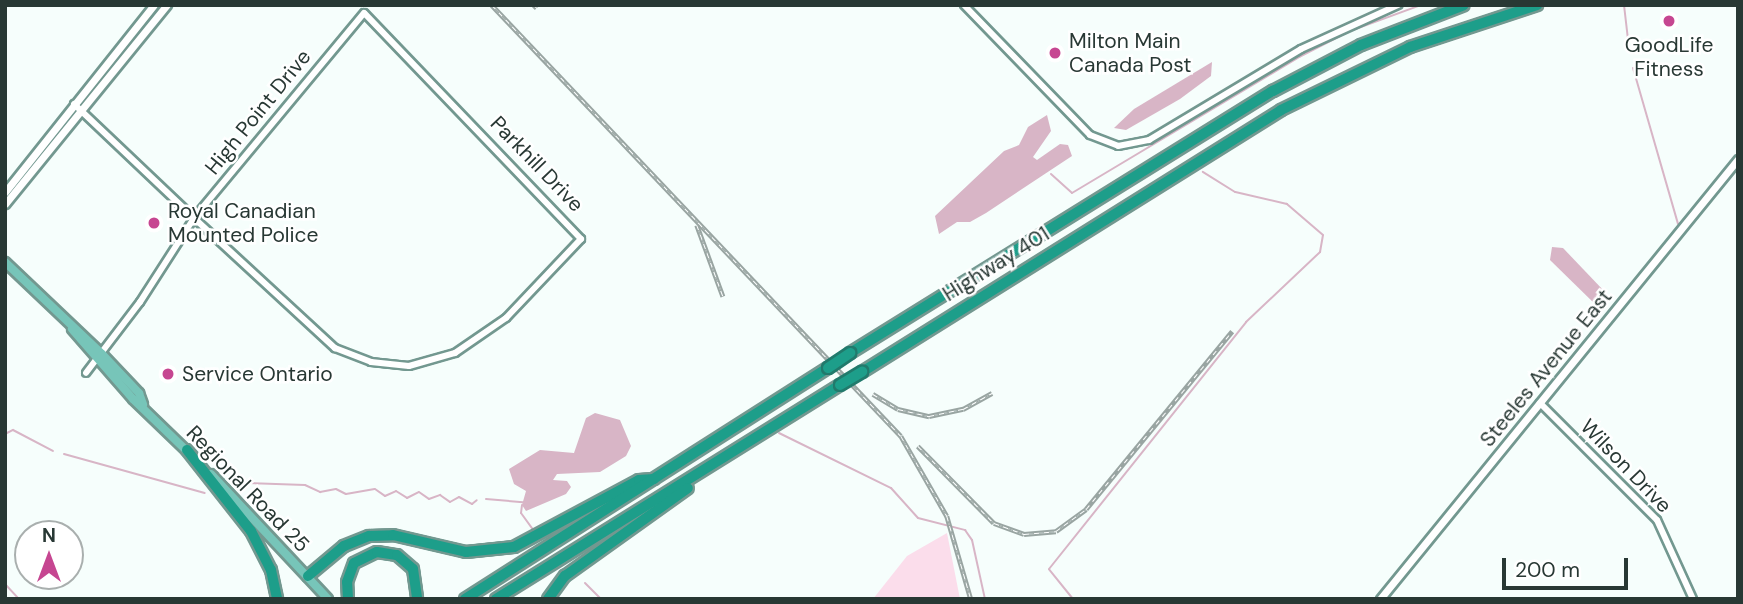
<!DOCTYPE html>
<style>
body{margin:0}
#map{position:relative;width:1743px;height:604px;overflow:hidden;background:#f6fefc;font-family:"DM Sans",sans-serif}
div>[style]{position:absolute}
.green>*{inset:0;background:#fbddeb}
.water>*{inset:0;background:#d8b5c6}
.stream>*{height:2px;margin:-1px;padding:0 1px;transform-origin:1px;border-radius:1px;background:#d8b5c6}
.roads{filter:drop-shadow(2px 0 #739890) drop-shadow(-2px 0 #739890) drop-shadow(0 2px #739890) drop-shadow(0 -2px #739890)}
.tertiary>*{height:6px;margin:-3px;padding:0 3px;transform-origin:3px;border-radius:3px;background:#fff}
.secondary>*{height:7px;margin:-3.5px;padding:0 3.5px;transform-origin:3.5px;border-radius:3.5px;background:#fff}
.primary>*{height:8px;margin:-4px;padding:0 4px;transform-origin:4px;border-radius:4px;background:#77c5b9}
.motorway>*{height:10px;margin:-5px;padding:0 5px;transform-origin:5px;border-radius:5px;background:#1d9e8a}
.rail>*{height:4.5px;margin-top:-2.25px;transform-origin:0;background:repeating-linear-gradient(90deg,#fff 0 5px,#99a5a2 0 10px);box-sizing:border-box;border-block:2px solid #99a5a2}
.bridges{filter:drop-shadow(2px 0 #217a6c) drop-shadow(-2px 0 #217a6c) drop-shadow(0 2px #217a6c) drop-shadow(0 -2px #217a6c)}
.motorway-bridge>*{height:10px;margin:-5px;padding:0 5px;transform-origin:5px;border-radius:5px;background:#1d9e8a}
.dots>*{width:19px;height:19px;translate:-50% -50%;box-sizing:border-box;border:4px solid #fff;border-radius:50%}
span{translate:-50% -50%;white-space:nowrap;text-align:center;line-height:1.15;-webkit-text-stroke:5px #fff;paint-order:stroke}
.poi-label{font-size:21px;color:#283834}
.left{translate:0 -50%;text-align:left}
.street-label{font-size:21px;color:#283834}
.frame{position:absolute;inset:0;border:7px solid #283834;pointer-events:none}
.north{position:absolute;left:14px;top:520px;width:70px;height:70px;box-sizing:border-box;background:#fff;border:2px solid #a9afae;border-radius:50%;rotate:0deg;font-size:19px;font-weight:700;line-height:28px;text-align:center;color:#283834}
.north::after{content:'';display:block;margin:auto;width:24px;height:32px;background:#c64691;clip-path:polygon(50% 0,100% 100%,50% 72%,0 100%)}
.scale{position:absolute;left:1502px;top:558px;width:126px;height:32px;box-sizing:border-box;border:4px solid #283834;border-top:0;padding-left:9px;font-size:21px;line-height:24px;white-space:nowrap;color:#283834;-webkit-text-stroke:5px #fff;paint-order:stroke}
</style>
<div id="map">
<div class="green">
<i style="clip-path:polygon(947px 533px,960px 599px,873px 599px,907px 556px)"></i>
</div>
<div class="water">
<i style="clip-path:polygon(1212px 62px,1211px 76px,1180px 99px,1126px 130px,1114px 128px,1134px 109px)"></i>
<i style="clip-path:polygon(1047px 115px,1051px 131px,1033px 157px,1037px 160px,1060px 144px,1068px 145px,1072px 156px,986px 213px,970px 222px,957px 222px,939px 234px,935px 216px,1004px 151px,1019px 145px,1028px 127px)"></i>
<i style="clip-path:polygon(1552px 247px,1563px 248px,1605px 292px,1598px 307px,1550px 260px)"></i>
<i style="clip-path:polygon(595px 413px,620px 420px,631px 446px,626px 456px,600px 472px,557px 474px,553px 480px,567px 481px,571px 487px,566px 494px,526px 511px,522px 505px,526px 491px,514px 484px,509px 469px,540px 450px,574px 453px,586px 418px)"></i>
</div>
<div class="stream">
<i style="left:1624px;top:5px;width:43px;rotate:83.4deg"></i>
<i style="left:1633px;top:68px;width:162px;rotate:73.9deg"></i>
<i style="left:1051px;top:174px;width:28px;rotate:42deg"></i>
<i style="left:1072px;top:193px;width:265px;rotate:-30.9deg"></i>
<i style="left:1299px;top:57px;width:57px;rotate:-27deg"></i>
<i style="left:1350px;top:31px;width:76px;rotate:-20.1deg"></i>
<i style="left:779px;top:433px;width:125px;rotate:26.2deg"></i>
<i style="left:891px;top:488px;width:40px;rotate:48deg"></i>
<i style="left:918px;top:518px;width:49px;rotate:14.3deg"></i>
<i style="left:965px;top:530px;width:12px;rotate:55deg"></i>
<i style="left:972px;top:540px;width:60px;rotate:77.6deg"></i>
<i style="left:5px;top:434px;width:9px;rotate:-27deg"></i>
<i style="left:13px;top:430px;width:45px;rotate:27.7deg"></i>
<i style="left:64px;top:454px;width:146px;rotate:15.5deg"></i>
<i style="left:246px;top:483px;width:59px;rotate:1.9deg"></i>
<i style="left:305px;top:485px;width:17px;rotate:25deg"></i>
<i style="left:320px;top:492px;width:16px;rotate:-11deg"></i>
<i style="left:336px;top:489px;width:11px;rotate:27deg"></i>
<i style="left:346px;top:494px;width:29px;rotate:-10deg"></i>
<i style="left:375px;top:489px;width:12px;rotate:35deg"></i>
<i style="left:385px;top:496px;width:12px;rotate:-24deg"></i>
<i style="left:396px;top:491px;width:13px;rotate:32deg"></i>
<i style="left:407px;top:498px;width:13px;rotate:-27deg"></i>
<i style="left:419px;top:492px;width:12px;rotate:35deg"></i>
<i style="left:429px;top:499px;width:12px;rotate:-20deg"></i>
<i style="left:440px;top:495px;width:12px;rotate:35deg"></i>
<i style="left:450px;top:502px;width:10px;rotate:-29deg"></i>
<i style="left:459px;top:497px;width:15px;rotate:28deg"></i>
<i style="left:472px;top:504px;width:6px;rotate:-39deg"></i>
<i style="left:486px;top:499px;width:37px;rotate:5deg"></i>
<i style="left:522px;top:505px;width:8px;rotate:97deg"></i>
<i style="left:521px;top:513px;width:22px;rotate:54deg"></i>
<i style="left:585px;top:583px;width:23px;rotate:45deg"></i>
<i style="left:5px;top:584px;width:21px;rotate:47deg"></i>
<i style="left:1073px;top:599px;width:38px;rotate:-129deg"></i>
<i style="left:1049px;top:569px;width:316px;rotate:-51.4deg"></i>
<i style="left:1246px;top:322px;width:102px;rotate:-43.4deg"></i>
<i style="left:1320px;top:252px;width:17px;rotate:-80deg"></i>
<i style="left:1323px;top:235px;width:48px;rotate:-139.3deg"></i>
<i style="left:1287px;top:204px;width:53px;rotate:-167deg"></i>
<i style="left:1235px;top:192px;width:38px;rotate:-148deg"></i>
</div>
<div class="roads">
<div class="tertiary">
<i style="left:964px;top:5px;width:181px;rotate:45.9deg"></i>
<i style="left:1090px;top:135px;width:30px;rotate:21deg"></i>
<i style="left:1118px;top:146px;width:32px;rotate:-11deg"></i>
<i style="left:1149px;top:140px;width:177px;rotate:-30.9deg"></i>
<i style="left:1301px;top:49px;width:107px;rotate:-24.4deg"></i>
<i style="left:74px;top:104px;width:166px;rotate:43.5deg"></i>
<i style="left:194px;top:218px;width:192px;rotate:42.7deg"></i>
<i style="left:335px;top:348px;width:39px;rotate:21deg"></i>
<i style="left:371px;top:362px;width:38px;rotate:6deg"></i>
<i style="left:409px;top:366px;width:48px;rotate:-15.8deg"></i>
<i style="left:455px;top:353px;width:62px;rotate:-34.5deg"></i>
<i style="left:506px;top:318px;width:109px;rotate:-46.5deg"></i>
<i style="left:581px;top:239px;width:313px;rotate:-133.8deg"></i>
<i style="left:364px;top:13px;width:266px;rotate:129.7deg"></i>
<i style="left:194px;top:218px;width:100px;rotate:122.7deg"></i>
<i style="left:140px;top:302px;width:89px;rotate:127.3deg"></i>
<i style="left:1540px;top:403px;width:165px;rotate:45deg"></i>
<i style="left:1657px;top:520px;width:87px;rotate:65.5deg"></i>
</div>
<div class="secondary">
<i style="left:5px;top:192px;width:239px;rotate:-51.5deg"></i>
<i style="left:5px;top:204px;width:257px;rotate:-50.9deg"></i>
<i style="left:1380px;top:599px;width:567px;rotate:-50.87deg"></i>
</div>
<div class="primary">
<i style="left:5px;top:262px;width:134px;rotate:43.5deg"></i>
<i style="left:102px;top:354px;width:54px;rotate:46.5deg"></i>
<i style="left:139px;top:393px;width:12px;rotate:70deg"></i>
<i style="left:72px;top:329px;width:93px;rotate:48.9deg"></i>
<i style="left:133px;top:399px;width:78px;rotate:44deg"></i>
<i style="left:211px;top:474px;width:171px;rotate:46.9deg"></i>
</div>
<div class="motorway">
<i style="left:850px;top:353px;width:498px;rotate:-31.8deg"></i>
<i style="left:1273px;top:91px;width:99px;rotate:-27.6deg"></i>
<i style="left:1361px;top:45px;width:110px;rotate:-21.2deg"></i>
<i style="left:862px;top:372px;width:494px;rotate:-32deg"></i>
<i style="left:1281px;top:110px;width:144px;rotate:-26deg"></i>
<i style="left:1410px;top:47px;width:134px;rotate:-18.3deg"></i>
<i style="left:187px;top:450px;width:103px;rotate:51.7deg"></i>
<i style="left:251px;top:531px;width:44px;rotate:62.9deg"></i>
<i style="left:271px;top:570px;width:30px;rotate:78deg"></i>
<i style="left:308px;top:576px;width:47px;rotate:-39.8deg"></i>
<i style="left:344px;top:546px;width:27px;rotate:-22deg"></i>
<i style="left:369px;top:536px;width:24px;rotate:-2deg"></i>
<i style="left:393px;top:535px;width:75px;rotate:13.1deg"></i>
<i style="left:466px;top:552px;width:48px;rotate:-5.9deg"></i>
<i style="left:514px;top:547px;width:142px;rotate:-28.2deg"></i>
<i style="left:639px;top:480px;width:15px;rotate:-4deg"></i>
<i style="left:348px;top:599px;width:17px;rotate:-93deg"></i>
<i style="left:347px;top:582px;width:20px;rotate:-70deg"></i>
<i style="left:354px;top:563px;width:25px;rotate:-26deg"></i>
<i style="left:377px;top:552px;width:20px;rotate:9deg"></i>
<i style="left:397px;top:555px;width:21px;rotate:41deg"></i>
<i style="left:413px;top:569px;width:30px;rotate:82deg"></i>
<i style="left:465px;top:599px;width:430px;rotate:-32.5deg"></i>
<i style="left:496px;top:599px;width:405px;rotate:-31.9deg"></i>
<i style="left:548px;top:599px;width:29px;rotate:-54deg"></i>
<i style="left:565px;top:576px;width:151px;rotate:-35.6deg"></i>
</div>
</div>
<div class="rail">
<i style="left:492px;top:5px;width:594px;rotate:46.5deg"></i>
<i style="left:901px;top:436px;width:92px;rotate:60.1deg"></i>
<i style="left:947px;top:516px;width:86px;rotate:73.9deg"></i>
<i style="left:534px;top:5px;width:4px;rotate:45deg"></i>
<i style="left:697px;top:225px;width:76px;rotate:69.9deg"></i>
<i style="left:873px;top:394px;width:29px;rotate:31deg"></i>
<i style="left:898px;top:409px;width:32px;rotate:13deg"></i>
<i style="left:929px;top:416px;width:35px;rotate:-12deg"></i>
<i style="left:963px;top:409px;width:33px;rotate:-29deg"></i>
<i style="left:918px;top:446px;width:108px;rotate:45.4deg"></i>
<i style="left:994px;top:523px;width:32px;rotate:20deg"></i>
<i style="left:1024px;top:534px;width:32px;rotate:-5deg"></i>
<i style="left:1056px;top:531px;width:37px;rotate:-36deg"></i>
<i style="left:1086px;top:509px;width:230px;rotate:-50.6deg"></i>
</div>
<div class="bridges">
<div class="motorway-bridge">
<i style="left:828px;top:368px;width:27px;rotate:-34deg"></i>
<i style="left:840px;top:385px;width:26px;rotate:-31deg"></i>
</div>
</div>
<div class="dots">
<i style="left:1669px;top:21px;background:#c64691"></i>
<i style="left:1055px;top:53px;background:#c64691"></i>
<i style="left:154px;top:223px;background:#c64691"></i>
<i style="left:168px;top:374px;background:#c64691"></i>
</div>
<div class="poi-label">
<span class="left" style="left:1069px;top:53px">Milton Main<br>Canada Post</span>
<span style="left:1669px;top:57px">GoodLife<br>Fitness</span>
<span class="left" style="left:168px;top:223px">Royal Canadian<br>Mounted Police</span>
<span class="left" style="left:182px;top:374px">Service Ontario</span>
</div>
<div class="street-label">
<span style="left:258px;top:112px;rotate:-51deg">High Point Drive</span>
<span style="left:537px;top:164px;rotate:46deg">Parkhill Drive</span>
<span style="left:996px;top:264px;rotate:-32deg">Highway 401</span>
<span style="left:1546px;top:368px;rotate:-51deg">Steeles Avenue East</span>
<span style="left:1626px;top:466px;rotate:46deg">Wilson Drive</span>
<span style="left:248px;top:489px;rotate:46deg">Regional Road 25</span>
</div>
<div class="frame"></div>
<div class="north">N</div>
<div class="scale">200 m</div>
</div>
